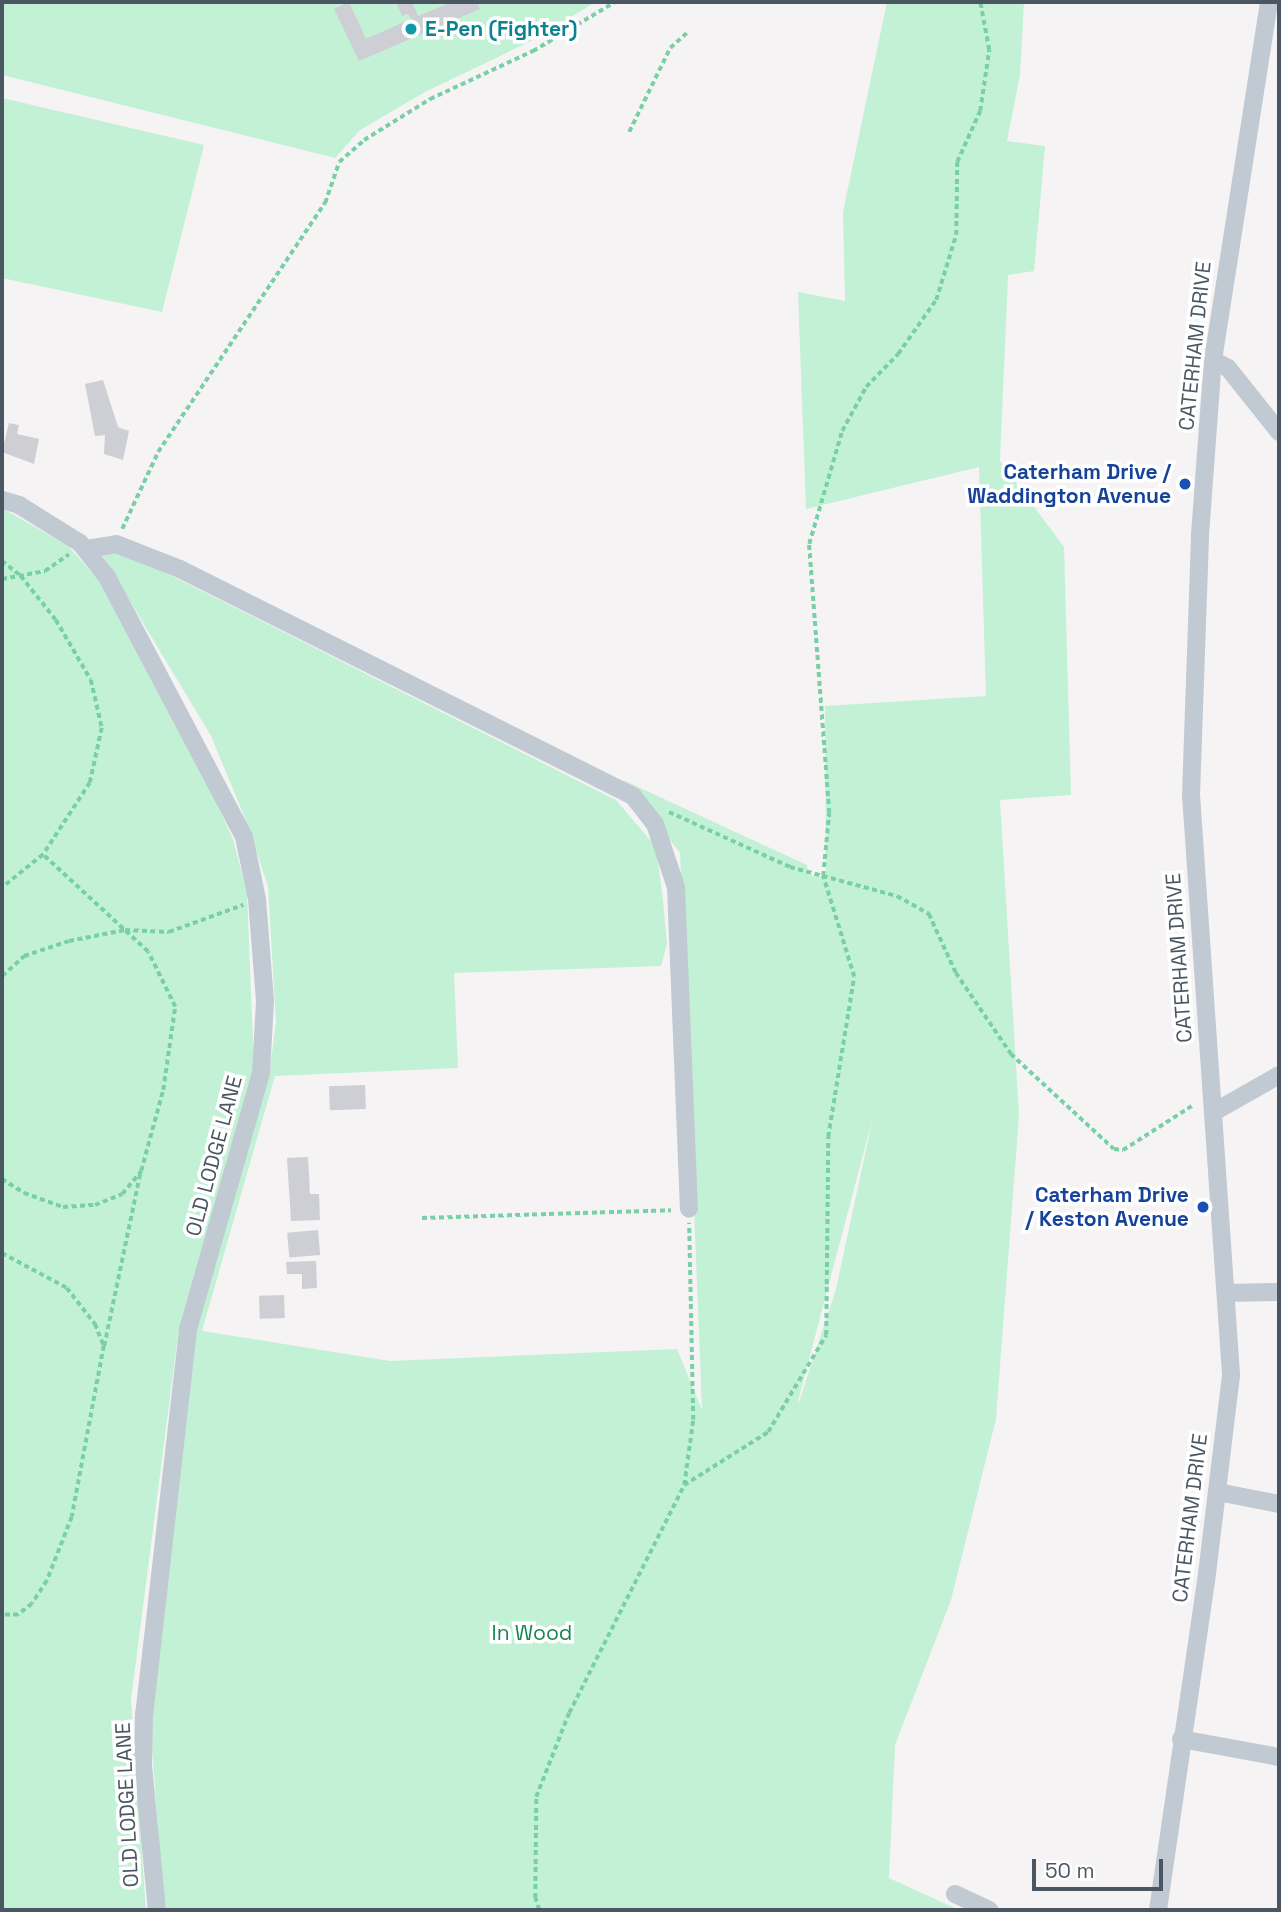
<!DOCTYPE html>
<style>
body{margin:0}
#map{position:relative;width:1281px;height:1912px;overflow:hidden;background:#f5f3f3;font-family:"Space Grotesk",sans-serif}
div>[style]{position:absolute}
.green>*{inset:0;background:#c3f1d5}
.building>*{inset:0;background:#cdcfd5;transform-origin:0 0}
.path>*{height:3.5px;margin-top:-1.75px;transform-origin:0;background:repeating-linear-gradient(90deg,#7ad0a6 0 5px,transparent 0 8.5px)}
.minor>*{height:18px;margin:-9px;padding:0 9px;transform-origin:9px;border-radius:9px;background:#c1cad2}
.dots>*{width:19px;height:19px;translate:-50% -50%;box-sizing:border-box;border:4px solid #fff;border-radius:50%}
span{translate:-50% -50%;white-space:nowrap;text-align:center;line-height:1.15;-webkit-text-stroke:7px #fff;paint-order:stroke}
.culture-label{font-size:21px;color:#0d838f;font-weight:700}
.left{translate:0 -50%;text-align:left}
.street-label{font-size:21px;color:#4a5661}
.transit-label{font-size:21px;color:#164399;font-weight:700}
.right{translate:-100% -50%;text-align:right}
.park-label{font-size:21px;color:#17864f}
.frame{position:absolute;inset:0;border:4px solid #4a5661;pointer-events:none}
.scale{position:absolute;left:1032px;top:1859px;width:131px;height:32px;box-sizing:border-box;border:4px solid #4a5661;border-top:0;padding-left:9px;font-size:21px;line-height:24px;white-space:nowrap;color:#4a5661;-webkit-text-stroke:5px #fff;paint-order:stroke}
</style>
<div id="map">
<div class="green">
<i style="clip-path:polygon(2px 2px,596px 2px,529px 42px,425px 92px,360px 130px,335px 158px,2px 75px)"></i>
<i style="clip-path:polygon(evenodd,887px 2px,1024px 2px,1020px 75px,1007px 141px,1045px 146px,1034px 271px,1008px 275px,1000px 461px,1064px 547px,1071px 795px,1000px 800px,1019px 1115px,996px 1419px,951px 1600px,895px 1745px,889px 1878px,959px 1910px,164px 1910px,151px 1733px,194px 1331px,270px 1069px,276px 1022px,268px 886px,245px 818px,211px 736px,101px 553px,115px 551px,174px 577px,616px 800px,656px 847px,663px 900px,667px 944px,661px 966px,454px 973px,458px 1068px,275px 1076px,202px 1331px,390px 1361px,677px 1349px,702px 1410px,680px 853px,623px 780px,807px 865px,808px 875px,826px 878px,825px 706px,986px 696px,979px 467px,806px 509px,798px 292px,845px 301px,843px 212px,887px 2px,873px 1117px,836px 1289px,799px 1402px,798px 1401px,873px 1117px)"></i>
<i style="clip-path:polygon(2px 98px,204px 145px,162px 312px,2px 278px)"></i>
<i style="clip-path:polygon(2px 508px,68px 546px,102px 584px,166px 695px,233px 839px,247px 893px,254px 1067px,178px 1335px,131px 1700px,146px 1910px,2px 1910px)"></i>
</div>
<div class="building">
<i style="clip-path:polygon(349px 2px,366px 39px,411px 19px,408px 14px,402px 16px,396px 2px,412px 2px,418px 16px,452px 2px,477px 2px,480px 9px,359px 61px,334px 9px)"></i>
<i style="clip-path:polygon(103px 380px,118px 427px,129px 431px,123px 460px,104px 454px,105px 435px,95px 436px,85px 384px)"></i>
<i style="clip-path:polygon(9px 423px,19px 425px,17px 434px,39px 439px,34px 464px,2px 452px)"></i>
<i style="left:365px;top:1085px;width:24px;height:36px;rotate:88deg"></i>
<i style="clip-path:polygon(308px 1157px,310px 1194px,319px 1194px,320px 1220px,291px 1221px,287px 1158px)"></i>
<i style="left:318px;top:1230px;width:25px;height:31px;rotate:85deg"></i>
<i style="clip-path:polygon(316px 1261px,317px 1288px,302px 1289px,302px 1274px,287px 1274px,286px 1262px)"></i>
<i style="left:284px;top:1295px;width:23px;height:25px;rotate:88deg"></i>
</div>
<div class="path">
<i style="left:629px;top:132px;width:93px;rotate:-64deg"></i>
<i style="left:670px;top:48px;width:24px;rotate:-42deg"></i>
<i style="left:122px;top:529px;width:85px;rotate:-64.9deg"></i>
<i style="left:158px;top:452px;width:300px;rotate:-56.2deg"></i>
<i style="left:325px;top:203px;width:43px;rotate:-71.1deg"></i>
<i style="left:339px;top:162px;width:33px;rotate:-41deg"></i>
<i style="left:364px;top:140px;width:78px;rotate:-31.8deg"></i>
<i style="left:430px;top:99px;width:114px;rotate:-25deg"></i>
<i style="left:533px;top:51px;width:96px;rotate:-30.9deg"></i>
<i style="left:2px;top:561px;width:24px;rotate:38deg"></i>
<i style="left:21px;top:576px;width:56px;rotate:51.5deg"></i>
<i style="left:56px;top:620px;width:69px;rotate:59.7deg"></i>
<i style="left:91px;top:680px;width:49px;rotate:77.1deg"></i>
<i style="left:102px;top:728px;width:56px;rotate:102.3deg"></i>
<i style="left:90px;top:783px;width:86px;rotate:123.1deg"></i>
<i style="left:43px;top:855px;width:53px;rotate:141.2deg"></i>
<i style="left:2px;top:579px;width:44px;rotate:-10.5deg"></i>
<i style="left:45px;top:571px;width:29px;rotate:-35deg"></i>
<i style="left:669px;top:812px;width:133px;rotate:24.4deg"></i>
<i style="left:790px;top:867px;width:111px;rotate:15.2deg"></i>
<i style="left:897px;top:896px;width:37px;rotate:29deg"></i>
<i style="left:929px;top:914px;width:65px;rotate:65.4deg"></i>
<i style="left:956px;top:973px;width:98px;rotate:55.8deg"></i>
<i style="left:1011px;top:1054px;width:140px;rotate:42.7deg"></i>
<i style="left:1114px;top:1149px;width:9px;rotate:6deg"></i>
<i style="left:1123px;top:1150px;width:85px;rotate:-32.6deg"></i>
<i style="left:2px;top:976px;width:30px;rotate:-42deg"></i>
<i style="left:24px;top:956px;width:47px;rotate:-18.4deg"></i>
<i style="left:69px;top:941px;width:57px;rotate:-11.1deg"></i>
<i style="left:125px;top:930px;width:44px;rotate:2.6deg"></i>
<i style="left:169px;top:932px;width:79px;rotate:-20deg"></i>
<i style="left:2px;top:1179px;width:26px;rotate:32deg"></i>
<i style="left:24px;top:1193px;width:41px;rotate:19.7deg"></i>
<i style="left:63px;top:1207px;width:32px;rotate:-4deg"></i>
<i style="left:95px;top:1205px;width:29px;rotate:-22deg"></i>
<i style="left:122px;top:1194px;width:30px;rotate:-50deg"></i>
<i style="left:141px;top:1171px;width:84px;rotate:-74.8deg"></i>
<i style="left:163px;top:1090px;width:84px;rotate:-81.8deg"></i>
<i style="left:175px;top:1007px;width:61px;rotate:-116.1deg"></i>
<i style="left:148px;top:952px;width:143px;rotate:-137.3deg"></i>
<i style="left:422px;top:1218px;width:249px;rotate:-1.8deg"></i>
<i style="left:2px;top:1253px;width:74px;rotate:28.3deg"></i>
<i style="left:67px;top:1288px;width:46px;rotate:52.1deg"></i>
<i style="left:95px;top:1324px;width:24px;rotate:68deg"></i>
<i style="left:104px;top:1346px;width:174px;rotate:100.6deg"></i>
<i style="left:72px;top:1517px;width:69px;rotate:111.3deg"></i>
<i style="left:47px;top:1581px;width:27px;rotate:123deg"></i>
<i style="left:32px;top:1604px;width:18px;rotate:142deg"></i>
<i style="left:18px;top:1615px;width:16px;rotate:180deg"></i>
<i style="left:104px;top:1346px;width:177px;rotate:-78.2deg"></i>
<i style="left:684px;top:1485px;width:99px;rotate:-32.2deg"></i>
<i style="left:768px;top:1432px;width:113px;rotate:-59.1deg"></i>
<i style="left:826px;top:1335px;width:198px;rotate:-89.4deg"></i>
<i style="left:828px;top:1137px;width:162px;rotate:-80.8deg"></i>
<i style="left:854px;top:977px;width:106px;rotate:-107.1deg"></i>
<i style="left:823px;top:876px;width:63px;rotate:-84.6deg"></i>
<i style="left:829px;top:813px;width:270px;rotate:-94.3deg"></i>
<i style="left:809px;top:544px;width:118px;rotate:-73.7deg"></i>
<i style="left:842px;top:431px;width:50px;rotate:-61.4deg"></i>
<i style="left:866px;top:387px;width:46px;rotate:-45.9deg"></i>
<i style="left:898px;top:354px;width:66px;rotate:-54.9deg"></i>
<i style="left:936px;top:300px;width:68px;rotate:-72.9deg"></i>
<i style="left:956px;top:235px;width:73px;rotate:-89.2deg"></i>
<i style="left:957px;top:162px;width:56px;rotate:-65.7deg"></i>
<i style="left:980px;top:111px;width:62px;rotate:-81.6deg"></i>
<i style="left:989px;top:50px;width:49px;rotate:-100.6deg"></i>
<i style="left:539px;top:1910px;width:13px;rotate:-108deg"></i>
<i style="left:535px;top:1898px;width:101px;rotate:-89.4deg"></i>
<i style="left:536px;top:1797px;width:90px;rotate:-68.6deg"></i>
<i style="left:569px;top:1713px;width:255px;rotate:-63.2deg"></i>
<i style="left:684px;top:1485px;width:66px;rotate:-82.1deg"></i>
<i style="left:693px;top:1420px;width:197px;rotate:-91.2deg"></i>
</div>
<div class="minor">
<i style="left:1213px;top:360px;width:17px;rotate:28deg"></i>
<i style="left:1228px;top:368px;width:82px;rotate:51.4deg"></i>
<i style="left:2px;top:500px;width:18px;rotate:16deg"></i>
<i style="left:19px;top:505px;width:72px;rotate:31.9deg"></i>
<i style="left:80px;top:543px;width:43px;rotate:51.5deg"></i>
<i style="left:107px;top:577px;width:294px;rotate:62.2deg"></i>
<i style="left:244px;top:837px;width:63px;rotate:78.2deg"></i>
<i style="left:257px;top:899px;width:102px;rotate:85.5deg"></i>
<i style="left:265px;top:1001px;width:72px;rotate:93.2deg"></i>
<i style="left:261px;top:1073px;width:267px;rotate:105.9deg"></i>
<i style="left:188px;top:1330px;width:387px;rotate:96.5deg"></i>
<i style="left:144px;top:1714px;width:51px;rotate:91.1deg"></i>
<i style="left:143px;top:1765px;width:146px;rotate:84.5deg"></i>
<i style="left:86px;top:549px;width:30px;rotate:-9deg"></i>
<i style="left:116px;top:544px;width:69px;rotate:21.3deg"></i>
<i style="left:180px;top:569px;width:507px;rotate:26.62deg"></i>
<i style="left:633px;top:796px;width:36px;rotate:52deg"></i>
<i style="left:655px;top:824px;width:66px;rotate:71.6deg"></i>
<i style="left:676px;top:887px;width:322px;rotate:87.7deg"></i>
<i style="left:1214px;top:1112px;width:75px;rotate:-29.6deg"></i>
<i style="left:1226px;top:1293px;width:53px;rotate:-1.1deg"></i>
<i style="left:1218px;top:1492px;width:62px;rotate:11.1deg"></i>
<i style="left:1181px;top:1739px;width:100px;rotate:10.4deg"></i>
<i style="left:955px;top:1894px;width:38px;rotate:25deg"></i>
<i style="left:1158px;top:1910px;width:331px;rotate:-81.7deg"></i>
<i style="left:1206px;top:1582px;width:209px;rotate:-83.1deg"></i>
<i style="left:1231px;top:1374px;width:580px;rotate:-93.95deg"></i>
<i style="left:1191px;top:795px;width:260px;rotate:-88deg"></i>
<i style="left:1200px;top:535px;width:175px;rotate:-85.8deg"></i>
<i style="left:1213px;top:360px;width:362px;rotate:-81.1deg"></i>
</div>
<div class="dots">
<i style="left:411px;top:29px;background:#0f9aa8"></i>
<i style="left:1185px;top:484px;background:#1a4fb4"></i>
<i style="left:1203px;top:1207px;background:#1a4fb4"></i>
</div>
<div class="culture-label">
<span class="left" style="left:425px;top:29px">E-Pen (Fighter)</span>
</div>
<div class="street-label">
<span style="left:1195px;top:346px;rotate:-84deg">CATERHAM DRIVE</span>
<span style="left:1179px;top:958px;rotate:-94deg">CATERHAM DRIVE</span>
<span style="left:214px;top:1156px;rotate:-75deg">OLD LODGE LANE</span>
<span style="left:1190px;top:1518px;rotate:-83deg">CATERHAM DRIVE</span>
<span style="left:127px;top:1805px;rotate:-93deg">OLD LODGE LANE</span>
</div>
<div class="transit-label">
<span class="right" style="left:1171px;top:484px">Caterham Drive /<br>Waddington Avenue</span>
<span class="right" style="left:1189px;top:1207px">Caterham Drive<br>/ Keston Avenue</span>
</div>
<div class="park-label">
<span style="left:532px;top:1633px">In Wood</span>
</div>
<div class="frame"></div>
<div class="scale">50 m</div>
</div>
